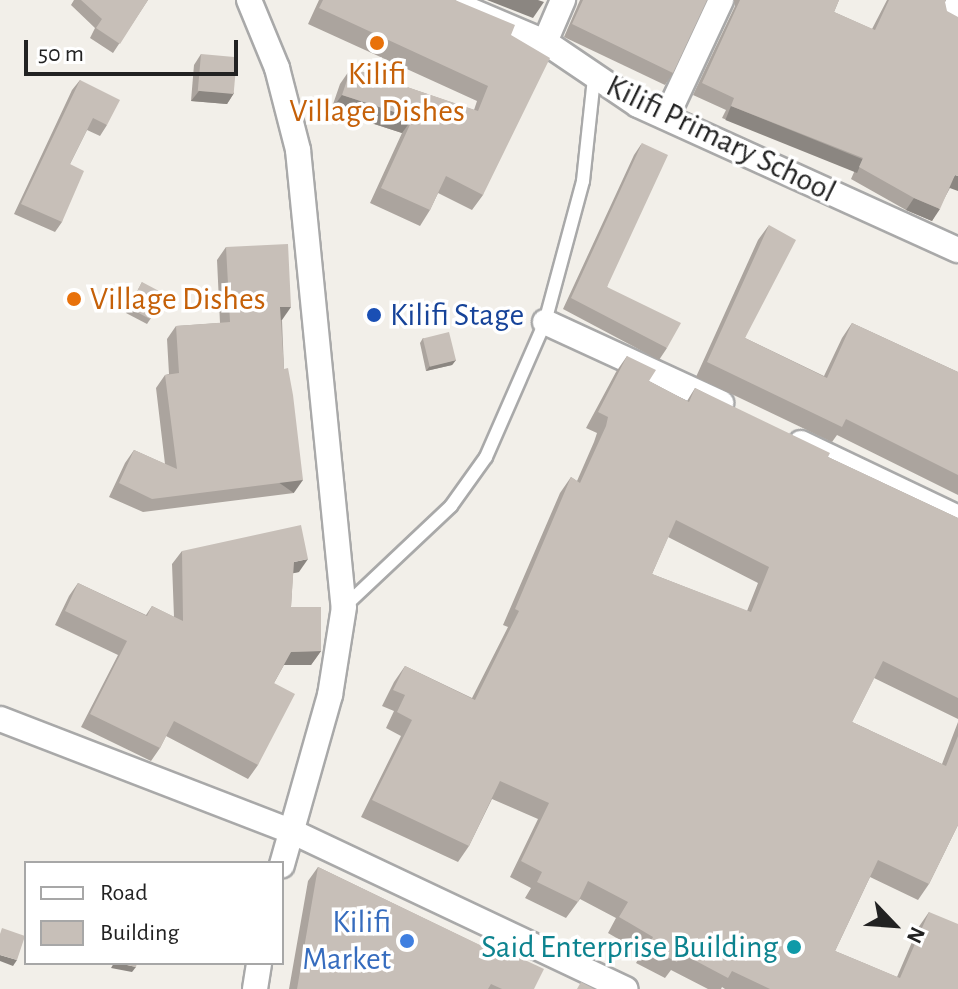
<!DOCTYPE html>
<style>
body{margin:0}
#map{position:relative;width:958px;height:989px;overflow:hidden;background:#f2efe9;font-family:"Alegreya Sans",sans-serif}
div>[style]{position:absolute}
.roads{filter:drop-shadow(2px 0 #a9a9a9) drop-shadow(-2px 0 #a9a9a9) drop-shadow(0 2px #a9a9a9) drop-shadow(0 -2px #a9a9a9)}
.service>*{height:12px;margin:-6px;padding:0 6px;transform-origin:6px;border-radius:6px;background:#fff}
.minor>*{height:24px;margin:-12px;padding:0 12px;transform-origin:12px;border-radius:12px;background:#fff}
.wall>*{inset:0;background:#aba49e}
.shaded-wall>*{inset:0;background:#8b8681;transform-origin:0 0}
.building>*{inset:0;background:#c7bfb8;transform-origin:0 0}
.dots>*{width:22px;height:22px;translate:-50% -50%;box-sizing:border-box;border:4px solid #fff;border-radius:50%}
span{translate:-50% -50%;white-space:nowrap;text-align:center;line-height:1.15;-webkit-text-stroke:7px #fff;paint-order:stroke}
.food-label{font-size:32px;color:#c56008}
.left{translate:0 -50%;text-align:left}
.street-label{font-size:32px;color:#222}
.transit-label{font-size:32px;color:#164399}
.shop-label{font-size:32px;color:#366cbe}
.right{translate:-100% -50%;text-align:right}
.culture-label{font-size:32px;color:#0d838f}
.legend{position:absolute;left:24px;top:861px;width:260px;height:104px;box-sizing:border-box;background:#fff;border:2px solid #a7a7a7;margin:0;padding:10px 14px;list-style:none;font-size:24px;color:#222}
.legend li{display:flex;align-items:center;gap:16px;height:40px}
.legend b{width:40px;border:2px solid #a7a7a7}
.north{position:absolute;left:854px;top:885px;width:80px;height:80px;-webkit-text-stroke:6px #fff;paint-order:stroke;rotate:115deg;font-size:22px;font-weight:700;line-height:32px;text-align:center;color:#222}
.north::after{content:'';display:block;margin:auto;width:28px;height:36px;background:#222;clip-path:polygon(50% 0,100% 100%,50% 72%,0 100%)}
.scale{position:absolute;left:24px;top:40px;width:214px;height:36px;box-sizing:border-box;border:4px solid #222;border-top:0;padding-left:10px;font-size:24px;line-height:28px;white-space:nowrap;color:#222;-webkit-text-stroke:6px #fff;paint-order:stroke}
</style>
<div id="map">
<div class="roads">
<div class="service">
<i style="left:344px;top:607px;width:147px;rotate:-43.3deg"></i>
<i style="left:451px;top:506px;width:60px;rotate:-54.5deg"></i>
<i style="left:486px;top:457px;width:147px;rotate:-66.4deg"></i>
<i style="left:545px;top:322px;width:146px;rotate:-74.9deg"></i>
<i style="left:583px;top:181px;width:104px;rotate:-83.9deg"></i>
</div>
<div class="minor">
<i style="left:249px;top:0;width:74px;rotate:67.6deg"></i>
<i style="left:277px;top:68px;width:85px;rotate:75.6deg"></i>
<i style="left:298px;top:150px;width:459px;rotate:84.3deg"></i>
<i style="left:344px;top:607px;width:89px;rotate:99deg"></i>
<i style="left:330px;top:695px;width:177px;rotate:105.8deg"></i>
<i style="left:446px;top:0;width:108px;rotate:23deg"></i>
<i style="left:545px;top:42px;width:112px;rotate:34.1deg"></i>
<i style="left:638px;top:105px;width:351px;rotate:24.4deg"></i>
<i style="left:951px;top:15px;width:14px;rotate:-60deg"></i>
<i style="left:545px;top:42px;width:46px;rotate:-66.8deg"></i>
<i style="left:667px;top:116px;width:128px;rotate:-65deg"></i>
<i style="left:545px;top:322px;width:194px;rotate:24.7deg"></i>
<i style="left:801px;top:443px;width:174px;rotate:25.5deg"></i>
<i style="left:0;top:719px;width:312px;rotate:21.1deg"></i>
<i style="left:291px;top:831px;width:370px;rotate:25.3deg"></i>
<i style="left:255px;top:989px;width:26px;rotate:-81deg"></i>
</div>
</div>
<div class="wall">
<i style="clip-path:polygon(74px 0,148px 0,113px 53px,90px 38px,95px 28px,71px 5px)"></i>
<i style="clip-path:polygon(319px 0,455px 0,511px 35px,483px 195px,472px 210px,438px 193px,430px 210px,420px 226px,370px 203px,402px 133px,331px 110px,340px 84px,351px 68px,474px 110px,477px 101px,308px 24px)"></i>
<i style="clip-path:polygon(580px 0,707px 0,673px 73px,665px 85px,564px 37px)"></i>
<i style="clip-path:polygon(734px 0,839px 0,834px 12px,872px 29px,887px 0,946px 0,945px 2px,950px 188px,932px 221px,906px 210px,851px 179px,855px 170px,722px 118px,726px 110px,693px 95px,735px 6px)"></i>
<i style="clip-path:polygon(201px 54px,234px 93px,227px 104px,191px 101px,194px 65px)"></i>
<i style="clip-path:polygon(80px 80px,107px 125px,100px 136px,87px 130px,70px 164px,62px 222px,55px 232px,14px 214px,72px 90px)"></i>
<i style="clip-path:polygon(642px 143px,607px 287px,667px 348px,659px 360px,563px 309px,634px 155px)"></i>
<i style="clip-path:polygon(769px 225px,745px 338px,824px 376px,842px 338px,852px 323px,958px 372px,958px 495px,837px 435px,832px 442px,696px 377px,758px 240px)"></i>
<i style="clip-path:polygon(226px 247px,282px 320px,284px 369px,294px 493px,143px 512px,109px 497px,125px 463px,134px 450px,165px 464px,156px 388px,165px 375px,169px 374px,167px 339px,176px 326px,220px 323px,217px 260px)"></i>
<i style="clip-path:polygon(142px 282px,151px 318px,147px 324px,126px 313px)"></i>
<i style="clip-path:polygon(423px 338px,456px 360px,452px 365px,426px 371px,420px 343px)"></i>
<i style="clip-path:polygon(evenodd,627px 356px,649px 381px,687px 401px,695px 388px,828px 457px,958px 518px,958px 719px,874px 678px,852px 722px,942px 764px,958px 722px,958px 825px,929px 884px,918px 900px,870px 877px,835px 951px,897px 977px,918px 928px,929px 912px,958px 989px,725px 989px,722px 987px,721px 989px,708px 989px,671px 970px,665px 978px,636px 963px,642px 953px,608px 933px,616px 918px,580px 899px,566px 918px,525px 898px,531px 888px,510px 877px,538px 819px,492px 799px,469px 846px,458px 862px,361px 817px,401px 736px,386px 728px,394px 711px,382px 706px,394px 682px,405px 666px,472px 698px,508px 627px,503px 625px,560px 493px,571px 477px,577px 481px,594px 442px,597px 433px,586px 428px,616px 372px,627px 356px,668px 537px,758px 583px,747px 611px,652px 574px,668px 537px)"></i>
<i style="clip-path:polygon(182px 551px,299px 572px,293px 573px,291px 607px,321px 651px,311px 665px,284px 665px,274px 683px,258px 765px,248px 779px,166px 736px,160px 748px,151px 761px,81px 727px,118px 655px,55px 625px,69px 596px,78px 583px,146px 615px,152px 606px,174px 617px,172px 564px)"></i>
<i style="clip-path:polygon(318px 867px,508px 959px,512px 954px,534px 989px,289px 989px,308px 881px)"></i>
</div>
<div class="shaded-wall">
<i style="clip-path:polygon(487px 0,538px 0,544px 2px,533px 18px)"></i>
<i style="clip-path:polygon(199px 91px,234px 93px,227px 104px,191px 101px)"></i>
<i style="clip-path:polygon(342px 95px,413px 118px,402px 133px,331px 110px)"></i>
<i style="left:731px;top:106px;width:142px;height:15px;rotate:22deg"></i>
<i style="clip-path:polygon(955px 175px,958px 176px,958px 191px,947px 187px)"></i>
<i style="clip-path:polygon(914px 198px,940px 209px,932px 221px,906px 210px)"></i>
<i style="clip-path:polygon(280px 307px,291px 307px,282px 320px,271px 320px)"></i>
<i style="clip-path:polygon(456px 360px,452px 365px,426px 371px,430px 366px)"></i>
<i style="left:303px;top:480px;width:16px;height:152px;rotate:125deg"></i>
<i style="clip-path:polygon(308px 559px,299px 572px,285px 575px,294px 562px)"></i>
<i style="clip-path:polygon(321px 651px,311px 665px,282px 665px,291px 652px)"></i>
<i style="clip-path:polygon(0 955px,17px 960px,13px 966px,0 961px)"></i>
<i style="clip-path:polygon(114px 963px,118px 963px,136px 967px,132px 972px,111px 968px)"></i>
</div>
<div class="building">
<i style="clip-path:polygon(81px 0,148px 0,120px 44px,96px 28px,102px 19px)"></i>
<i style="clip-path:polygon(323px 0,455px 0,515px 25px,511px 35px,550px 58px,483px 195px,446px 176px,430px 210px,381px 188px,413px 118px,342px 95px,351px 68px,478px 111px,488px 86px,319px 8px)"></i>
<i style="clip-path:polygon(583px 0,707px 0,673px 73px,572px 24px)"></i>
<i style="clip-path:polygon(740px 0,839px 0,834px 12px,875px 30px,889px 0,946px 0,945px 2px,947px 11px,958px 17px,958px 176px,955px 175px,940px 209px,914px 198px,859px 167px,863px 158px,731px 106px,734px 98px,702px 83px)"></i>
<i style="left:201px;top:54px;width:36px;height:37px;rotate:5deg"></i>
<i style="clip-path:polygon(80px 80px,120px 100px,107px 125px,93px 118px,70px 164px,84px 171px,62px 222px,21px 204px)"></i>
<i style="clip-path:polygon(642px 143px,668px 155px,607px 287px,681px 323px,667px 348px,571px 298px)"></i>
<i style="clip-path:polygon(769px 225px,796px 240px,745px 338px,827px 378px,852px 323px,958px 372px,958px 475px,846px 419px,842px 427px,707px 362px)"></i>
<i style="clip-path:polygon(288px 244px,291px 307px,280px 307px,284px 369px,288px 368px,293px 395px,303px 480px,152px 499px,119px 483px,134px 450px,177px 469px,165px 375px,179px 373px,176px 326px,230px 322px,226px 247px)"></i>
<i style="left:142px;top:282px;width:24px;height:29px;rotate:28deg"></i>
<i style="left:449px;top:332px;width:29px;height:27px;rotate:76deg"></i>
<i style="clip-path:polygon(evenodd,627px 356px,656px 370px,649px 381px,689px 402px,695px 388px,830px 453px,828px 457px,958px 518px,958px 698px,883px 661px,852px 722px,946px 766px,958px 736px,958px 825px,929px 884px,878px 860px,835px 951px,900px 978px,929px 912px,958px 924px,958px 989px,770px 989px,732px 971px,728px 978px,681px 953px,677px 962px,648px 947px,653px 937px,619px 917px,628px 902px,588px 881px,578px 902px,537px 882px,542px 872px,521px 861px,549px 803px,500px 781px,469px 846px,372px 800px,412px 720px,397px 712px,405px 695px,393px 690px,405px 666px,475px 700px,519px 611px,515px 609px,571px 477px,580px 483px,606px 426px,608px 417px,598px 412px,627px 356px,676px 520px,769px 567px,751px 612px,652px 574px,676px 520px)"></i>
<i style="clip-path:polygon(301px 525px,308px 559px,294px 562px,291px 607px,321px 607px,321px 651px,291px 652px,274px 683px,295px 694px,258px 765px,174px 721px,160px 748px,90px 714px,127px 641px,65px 611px,78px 583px,147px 616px,152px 606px,183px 621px,182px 551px)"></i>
<i style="clip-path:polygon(318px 867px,509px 959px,512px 954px,544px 969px,534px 989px,502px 989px,491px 984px,488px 989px,297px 989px)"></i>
<i style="clip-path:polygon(2px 928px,25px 936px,17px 960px,0 955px,0 934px)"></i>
<i style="clip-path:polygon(118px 963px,137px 963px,136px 967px)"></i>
<i style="clip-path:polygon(581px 982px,594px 989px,577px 989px)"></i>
</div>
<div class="dots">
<i style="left:377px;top:43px;background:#e8710a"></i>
<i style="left:74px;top:299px;background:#e8710a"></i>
<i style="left:374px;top:315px;background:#1a4fb4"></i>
<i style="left:407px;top:941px;background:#3f7fe0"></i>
<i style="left:794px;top:947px;background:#0f9aa8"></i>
</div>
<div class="food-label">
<span style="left:377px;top:93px">Kilifi<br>Village Dishes</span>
<span class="left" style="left:90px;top:299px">Village Dishes</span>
</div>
<div class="street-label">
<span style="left:721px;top:139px;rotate:26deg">Kilifi Primary School</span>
</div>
<div class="transit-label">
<span class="left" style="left:390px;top:315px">Kilifi Stage</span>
</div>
<div class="shop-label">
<span class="right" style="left:391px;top:941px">Kilifi<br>Market</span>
</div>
<div class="culture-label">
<span class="right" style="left:778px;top:947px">Said Enterprise Building</span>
</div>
<ul class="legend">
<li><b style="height:10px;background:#fff"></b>Road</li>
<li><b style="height:22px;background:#c7bfb8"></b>Building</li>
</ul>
<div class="north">N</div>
<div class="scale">50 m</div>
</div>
